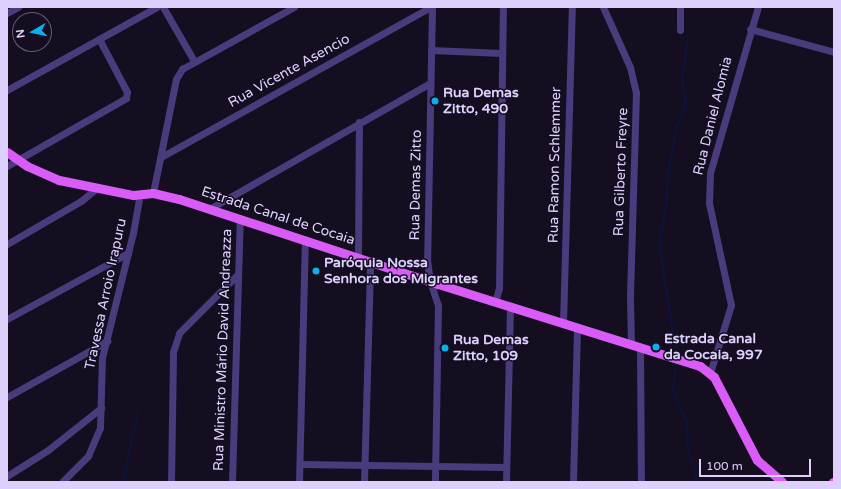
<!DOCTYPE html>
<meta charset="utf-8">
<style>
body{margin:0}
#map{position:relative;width:841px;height:489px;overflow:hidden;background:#140e20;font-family:"Varela Round",sans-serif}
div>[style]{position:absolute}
.stream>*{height:2px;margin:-1px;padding:0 1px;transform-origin:1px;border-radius:1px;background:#0b143c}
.minor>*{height:7px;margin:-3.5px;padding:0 3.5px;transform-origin:3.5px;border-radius:3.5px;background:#4a3b7d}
.major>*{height:9px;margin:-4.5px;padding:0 4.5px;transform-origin:4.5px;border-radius:4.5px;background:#d95cf8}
.dots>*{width:11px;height:11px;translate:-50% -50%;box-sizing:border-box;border:2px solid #140e20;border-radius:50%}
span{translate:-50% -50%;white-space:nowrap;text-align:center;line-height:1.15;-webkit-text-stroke:3px #140e20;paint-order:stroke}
.street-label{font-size:14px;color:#ddd0fd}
.poi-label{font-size:14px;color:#ddd0fd;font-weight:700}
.left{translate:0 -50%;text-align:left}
.frame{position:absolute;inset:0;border:8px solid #ddd0fd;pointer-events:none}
.north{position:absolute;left:12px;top:12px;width:40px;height:40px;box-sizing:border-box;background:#140e20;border:1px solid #645c78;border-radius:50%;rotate:261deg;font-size:11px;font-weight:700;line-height:16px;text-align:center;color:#ddd0fd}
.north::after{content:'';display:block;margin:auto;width:14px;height:18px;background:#0baeee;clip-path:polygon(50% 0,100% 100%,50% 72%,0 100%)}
.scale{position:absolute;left:699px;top:459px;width:112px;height:18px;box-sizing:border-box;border:2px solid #ddd0fd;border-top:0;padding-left:5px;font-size:12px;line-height:14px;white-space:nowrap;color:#ddd0fd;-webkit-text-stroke:3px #140e20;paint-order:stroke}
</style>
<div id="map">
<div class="stream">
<i style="left:676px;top:355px;width:113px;rotate:-98.6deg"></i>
<i style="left:659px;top:243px;width:34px;rotate:-78deg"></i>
<i style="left:666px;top:210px;width:38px;rotate:-87deg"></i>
<i style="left:668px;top:172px;width:46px;rotate:-78.7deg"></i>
<i style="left:677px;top:127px;width:25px;rotate:-69deg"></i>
<i style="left:686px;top:104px;width:25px;rotate:-99deg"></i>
<i style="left:682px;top:79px;width:42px;rotate:-81.9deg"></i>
<i style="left:676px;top:361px;width:29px;rotate:96deg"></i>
<i style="left:673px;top:390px;width:36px;rotate:67deg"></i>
<i style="left:687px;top:423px;width:28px;rotate:88deg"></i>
<i style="left:688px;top:451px;width:33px;rotate:72deg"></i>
<i style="left:121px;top:482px;width:6px;rotate:-59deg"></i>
<i style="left:124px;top:477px;width:67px;rotate:-78deg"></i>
</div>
<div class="minor">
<i style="left:163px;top:7px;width:62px;rotate:60.1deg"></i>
<i style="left:432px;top:7px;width:253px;rotate:91.1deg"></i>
<i style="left:427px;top:260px;width:21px;rotate:82deg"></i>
<i style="left:430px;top:281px;width:25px;rotate:72deg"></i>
<i style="left:438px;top:305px;width:177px;rotate:91deg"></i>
<i style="left:603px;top:7px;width:66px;rotate:65.8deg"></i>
<i style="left:630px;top:67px;width:27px;rotate:77deg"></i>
<i style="left:636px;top:93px;width:206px;rotate:91.7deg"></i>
<i style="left:630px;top:299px;width:45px;rotate:88.7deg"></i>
<i style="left:7px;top:13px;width:13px;rotate:-29deg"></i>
<i style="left:750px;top:29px;width:87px;rotate:15.3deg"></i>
<i style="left:680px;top:30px;width:23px;rotate:-90deg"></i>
<i style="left:431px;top:50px;width:71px;rotate:2.4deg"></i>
<i style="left:7px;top:90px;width:171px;rotate:-29deg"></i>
<i style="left:161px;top:157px;width:309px;rotate:-29.1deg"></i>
<i style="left:7px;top:166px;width:137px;rotate:-29.7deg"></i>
<i style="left:126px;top:98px;width:6px;rotate:-81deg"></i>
<i style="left:127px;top:92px;width:60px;rotate:-117.8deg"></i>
<i style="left:153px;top:193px;width:116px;rotate:-78.6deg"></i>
<i style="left:176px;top:79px;width:12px;rotate:-59deg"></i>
<i style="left:182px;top:69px;width:128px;rotate:-29deg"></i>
<i style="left:211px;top:208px;width:252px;rotate:-29.7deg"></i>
<i style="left:7px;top:244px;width:86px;rotate:-30.2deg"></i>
<i style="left:81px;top:201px;width:19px;rotate:-39deg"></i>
<i style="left:358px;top:257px;width:135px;rotate:-89.6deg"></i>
<i style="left:495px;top:302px;width:15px;rotate:-74deg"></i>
<i style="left:499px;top:288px;width:281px;rotate:-89.2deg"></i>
<i style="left:7px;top:319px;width:138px;rotate:-28.6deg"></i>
<i style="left:563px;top:324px;width:317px;rotate:-88.4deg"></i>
<i style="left:640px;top:347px;width:135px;rotate:89.6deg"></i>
<i style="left:710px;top:373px;width:71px;rotate:-72.8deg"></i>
<i style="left:731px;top:305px;width:104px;rotate:-102.2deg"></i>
<i style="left:709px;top:203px;width:30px;rotate:-88deg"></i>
<i style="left:710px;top:173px;width:173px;rotate:-73.9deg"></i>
<i style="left:7px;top:397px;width:115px;rotate:-29.2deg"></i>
<i style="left:300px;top:464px;width:206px;rotate:0.8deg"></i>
<i style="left:7px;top:476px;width:49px;rotate:-32.4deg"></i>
<i style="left:48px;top:450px;width:68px;rotate:-38.4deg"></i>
<i style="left:62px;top:482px;width:37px;rotate:-45deg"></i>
<i style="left:88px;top:456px;width:30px;rotate:-67deg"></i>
<i style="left:100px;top:428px;width:70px;rotate:-88.4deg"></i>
<i style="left:102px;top:358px;width:129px;rotate:-76.1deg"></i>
<i style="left:133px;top:233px;width:39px;rotate:-80deg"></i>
<i style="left:171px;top:482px;width:130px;rotate:-89.1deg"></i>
<i style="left:173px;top:352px;width:20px;rotate:-72deg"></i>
<i style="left:179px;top:333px;width:82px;rotate:-45deg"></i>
<i style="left:232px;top:482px;width:264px;rotate:-88.3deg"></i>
<i style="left:299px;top:482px;width:242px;rotate:-88.6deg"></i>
<i style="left:364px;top:482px;width:221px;rotate:-88.4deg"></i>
<i style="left:506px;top:482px;width:176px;rotate:-88.7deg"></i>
<i style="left:573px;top:482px;width:154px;rotate:-88.5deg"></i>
</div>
<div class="major">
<i style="left:7px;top:152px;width:24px;rotate:35deg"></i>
<i style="left:27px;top:166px;width:35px;rotate:24deg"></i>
<i style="left:59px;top:180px;width:76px;rotate:11.5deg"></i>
<i style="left:133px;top:195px;width:20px;rotate:-6deg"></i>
<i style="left:153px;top:193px;width:27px;rotate:13deg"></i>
<i style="left:179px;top:199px;width:273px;rotate:18.2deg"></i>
<i style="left:438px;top:284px;width:275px;rotate:17.4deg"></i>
<i style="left:700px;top:366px;width:18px;rotate:38deg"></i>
<i style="left:714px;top:377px;width:93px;rotate:62.6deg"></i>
<i style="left:757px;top:460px;width:33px;rotate:41deg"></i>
<i style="left:833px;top:482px;width:1px"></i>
</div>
<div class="dots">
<i style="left:435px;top:101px;background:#0baeee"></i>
<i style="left:316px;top:271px;background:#0baeee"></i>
<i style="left:656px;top:347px;background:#0baeee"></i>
<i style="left:445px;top:348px;background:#0baeee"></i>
</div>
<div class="street-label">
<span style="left:289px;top:71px;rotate:-29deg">Rua Vicente Asencio</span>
<span style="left:713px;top:116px;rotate:-76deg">Rua Daniel Alomia</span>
<span style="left:555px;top:165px;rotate:-89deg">Rua Ramon Schlemmer</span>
<span style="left:621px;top:172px;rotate:-88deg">Rua Gilberto Freyre</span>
<span style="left:416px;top:185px;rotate:-89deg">Rua Demas Zitto</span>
<span style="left:278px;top:216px;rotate:18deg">Estrada Canal de Cocaia</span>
<span style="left:106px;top:294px;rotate:-78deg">Travessa Arroio Irapuru</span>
<span style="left:223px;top:350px;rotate:-88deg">Rua Ministro Mário David Andreazza</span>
</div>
<div class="poi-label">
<span class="left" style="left:443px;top:101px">Rua Demas<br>Zitto, 490</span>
<span class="left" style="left:324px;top:271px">Paróquia Nossa<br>Senhora dos Migrantes</span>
<span class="left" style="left:664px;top:347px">Estrada Canal<br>da Cocaia, 997</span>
<span class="left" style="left:453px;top:348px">Rua Demas<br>Zitto, 109</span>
</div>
<div class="frame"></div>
<div class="north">N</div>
<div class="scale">100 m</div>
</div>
